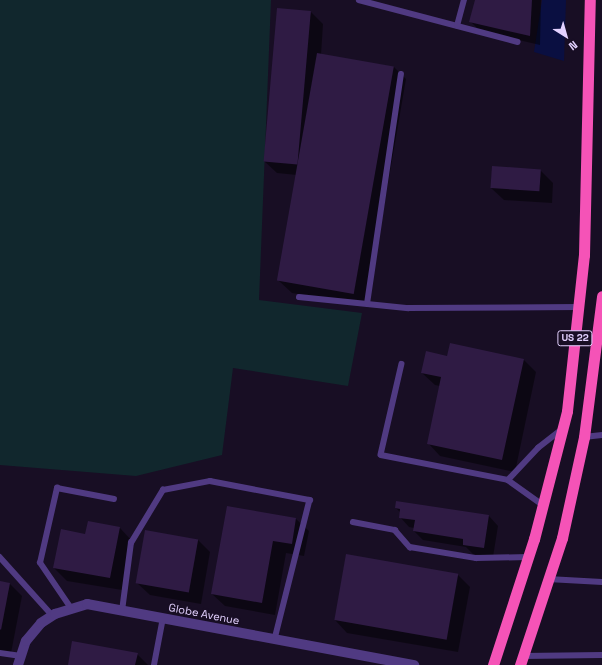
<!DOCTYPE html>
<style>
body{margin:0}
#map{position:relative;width:602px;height:665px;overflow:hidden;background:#180e24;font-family:"Space Grotesk",sans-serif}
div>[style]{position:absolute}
.green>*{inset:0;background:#11272d}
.water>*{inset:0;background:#0a0f41}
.shadow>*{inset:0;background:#0007}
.building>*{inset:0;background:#2f1b44;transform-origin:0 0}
.service>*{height:5.5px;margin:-2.75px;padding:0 2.75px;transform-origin:2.75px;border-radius:2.75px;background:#503a82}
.minor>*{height:10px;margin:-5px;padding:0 5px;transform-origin:5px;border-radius:5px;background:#503a82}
.trunk>*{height:11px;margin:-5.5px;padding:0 5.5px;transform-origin:5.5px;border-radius:5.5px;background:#f553b7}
span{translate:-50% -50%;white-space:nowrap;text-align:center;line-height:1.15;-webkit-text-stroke:4px #180e24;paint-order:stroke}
.shield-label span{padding:1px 3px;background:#180e24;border:1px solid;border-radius:3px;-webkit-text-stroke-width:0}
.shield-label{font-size:10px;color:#e3d1ff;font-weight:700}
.street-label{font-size:11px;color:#e3d1ff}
.north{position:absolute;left:546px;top:16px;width:40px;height:40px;-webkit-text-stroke:3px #180e24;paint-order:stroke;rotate:143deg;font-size:11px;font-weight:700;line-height:16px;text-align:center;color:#e3d1ff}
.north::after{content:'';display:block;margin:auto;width:14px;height:18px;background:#e3d1ff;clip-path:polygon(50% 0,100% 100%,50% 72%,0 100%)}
</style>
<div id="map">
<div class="green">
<i style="clip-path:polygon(0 0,271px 0,259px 300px,362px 313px,348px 386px,233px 368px,222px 455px,136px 476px,0 465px)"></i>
</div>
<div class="water">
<i style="clip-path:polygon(542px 0,566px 0,564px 61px,534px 52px)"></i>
</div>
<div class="shadow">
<i style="clip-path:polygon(476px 0,541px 0,540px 45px,480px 31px,470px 21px)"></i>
<i style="clip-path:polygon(311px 12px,323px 24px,321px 55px,394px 67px,406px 79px,367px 306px,292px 293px,279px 281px,297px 175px,277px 173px,264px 161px)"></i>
<i style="clip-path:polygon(540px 170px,553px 183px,552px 203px,504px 200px,491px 188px)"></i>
<i style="clip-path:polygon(448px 357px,523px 359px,536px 372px,515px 472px,440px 456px,428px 443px,440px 386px,435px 385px,422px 373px)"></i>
<i style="clip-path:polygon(228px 507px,296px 519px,309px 531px,304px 556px,286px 553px,275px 615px,225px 606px,212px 594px)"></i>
<i style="clip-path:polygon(396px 508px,489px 516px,498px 526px,493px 557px,473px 554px,466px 547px,423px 540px,414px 531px,414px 528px,409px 527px,400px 517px,401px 513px)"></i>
<i style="clip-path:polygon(120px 528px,132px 541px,122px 590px,67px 581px,54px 568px,86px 535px)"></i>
<i style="clip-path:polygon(198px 540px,210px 552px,201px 604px,150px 595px,137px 583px)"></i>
<i style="clip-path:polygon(458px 575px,470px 587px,458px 652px,347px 633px,335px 620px)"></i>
<i style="clip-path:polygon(0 582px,9px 583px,22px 596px,11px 653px,0 651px)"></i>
<i style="clip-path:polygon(137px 654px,148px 665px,69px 665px)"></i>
</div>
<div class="building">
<i style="clip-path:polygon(475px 0,532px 0,530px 36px,469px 22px)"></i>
<i style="left:277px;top:8px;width:34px;height:154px;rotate:5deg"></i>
<i style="left:317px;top:53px;width:78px;height:231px;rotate:10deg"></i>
<i style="left:492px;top:166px;width:49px;height:22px;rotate:4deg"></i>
<i style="clip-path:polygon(450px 343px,524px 359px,502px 460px,427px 444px,441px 377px,421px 373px,426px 351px,447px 356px)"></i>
<i style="clip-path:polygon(396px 501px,489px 515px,484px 548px,463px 545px,463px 539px,413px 531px,415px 520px,399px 518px,400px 509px,395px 508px)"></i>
<i style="clip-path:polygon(227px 506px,296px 518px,292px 544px,273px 541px,262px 603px,211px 594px)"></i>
<i style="clip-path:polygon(88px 521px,120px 527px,110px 578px,53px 568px,61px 529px,85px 534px)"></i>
<i style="left:145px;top:530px;width:54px;height:54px;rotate:10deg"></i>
<i style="left:346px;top:554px;width:114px;height:67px;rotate:10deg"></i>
<i style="clip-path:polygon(0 581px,10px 583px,1px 630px,0 629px)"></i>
<i style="clip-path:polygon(72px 641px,138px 653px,135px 665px,68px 665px)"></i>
</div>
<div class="service">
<i style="left:359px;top:0;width:164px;rotate:14.8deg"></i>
<i style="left:457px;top:26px;width:27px;rotate:-75deg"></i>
<i style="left:299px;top:297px;width:110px;rotate:5.8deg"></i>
<i style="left:408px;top:308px;width:171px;rotate:-0.3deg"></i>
<i style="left:367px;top:304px;width:232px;rotate:-81.6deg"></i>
<i style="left:402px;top:364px;width:93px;rotate:103deg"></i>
<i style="left:381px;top:455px;width:129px;rotate:11.1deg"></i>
<i style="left:508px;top:480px;width:43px;rotate:35.5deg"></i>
<i style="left:584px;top:437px;width:18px;rotate:-6deg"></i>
<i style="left:508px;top:480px;width:44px;rotate:-46.8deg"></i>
<i style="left:538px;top:448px;width:28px;rotate:-38deg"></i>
<i style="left:353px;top:522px;width:43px;rotate:10.8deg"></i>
<i style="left:395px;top:530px;width:23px;rotate:49deg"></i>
<i style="left:410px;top:547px;width:67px;rotate:9.5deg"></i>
<i style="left:476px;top:558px;width:52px;rotate:-1.1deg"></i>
<i style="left:0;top:557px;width:79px;rotate:48.1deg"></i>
<i style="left:548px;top:579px;width:54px;rotate:3.2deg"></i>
<i style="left:70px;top:607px;width:53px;rotate:-124.3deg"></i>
<i style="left:40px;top:563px;width:77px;rotate:-77.2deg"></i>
<i style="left:57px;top:488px;width:58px;rotate:10.9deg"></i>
<i style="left:122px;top:611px;width:69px;rotate:-82.5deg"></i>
<i style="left:131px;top:543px;width:62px;rotate:-58.9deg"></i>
<i style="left:163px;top:490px;width:48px;rotate:-10.8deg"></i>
<i style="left:210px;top:481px;width:102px;rotate:10.8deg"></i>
<i style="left:310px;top:500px;width:143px;rotate:104.1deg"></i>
<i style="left:0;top:653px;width:21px;rotate:8deg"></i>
<i style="left:523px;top:656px;width:79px;rotate:-0.7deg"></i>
<i style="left:154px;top:665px;width:48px;rotate:-79.2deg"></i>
</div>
<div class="minor">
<i style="left:18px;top:665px;width:25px;rotate:-72deg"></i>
<i style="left:26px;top:641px;width:23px;rotate:-50deg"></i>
<i style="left:41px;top:623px;width:17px;rotate:-33deg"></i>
<i style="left:55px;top:614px;width:34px;rotate:-17deg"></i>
<i style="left:87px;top:604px;width:333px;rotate:10.6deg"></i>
</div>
<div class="trunk">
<i style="left:493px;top:665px;width:133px;rotate:-72deg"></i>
<i style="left:534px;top:539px;width:132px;rotate:-75.5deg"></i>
<i style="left:567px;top:411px;width:157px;rotate:-83.8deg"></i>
<i style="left:584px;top:255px;width:255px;rotate:-88.7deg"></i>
<i style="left:520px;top:665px;width:134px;rotate:-71.7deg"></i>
<i style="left:562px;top:538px;width:103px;rotate:-77.7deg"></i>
<i style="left:584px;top:437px;width:142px;rotate:-82.7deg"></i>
</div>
<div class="shield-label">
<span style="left:575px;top:338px">US 22</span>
</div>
<div class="street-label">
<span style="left:204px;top:614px;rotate:11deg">Globe Avenue</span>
</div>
<div class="north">N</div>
</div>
